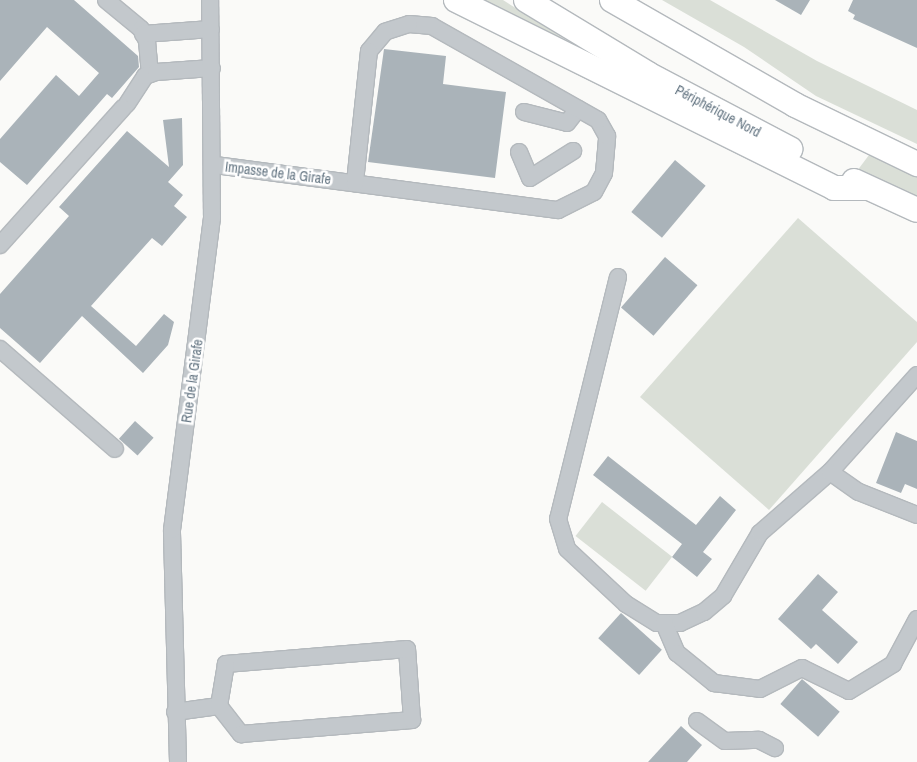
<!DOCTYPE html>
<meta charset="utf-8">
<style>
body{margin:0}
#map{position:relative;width:917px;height:762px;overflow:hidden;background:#fafaf8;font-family:"Archivo Narrow",sans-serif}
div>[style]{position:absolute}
.green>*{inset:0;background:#dadfd7;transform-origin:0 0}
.building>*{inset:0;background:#aab3b9;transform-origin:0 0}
.roads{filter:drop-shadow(1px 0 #b4b9bd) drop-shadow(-1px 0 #b4b9bd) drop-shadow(0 1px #b4b9bd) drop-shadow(0 -1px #b4b9bd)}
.minor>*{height:16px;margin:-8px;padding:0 8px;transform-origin:8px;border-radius:8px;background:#c3c8cc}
.highway>*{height:24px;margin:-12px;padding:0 12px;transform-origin:12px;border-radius:12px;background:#fff}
span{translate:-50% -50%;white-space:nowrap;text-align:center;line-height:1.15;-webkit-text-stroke:5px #fff;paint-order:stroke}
.street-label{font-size:14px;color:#657683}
</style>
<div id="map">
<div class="green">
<i style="clip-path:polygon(480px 0,503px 0,590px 55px)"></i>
<i style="clip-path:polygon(662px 0,710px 0,817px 61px,917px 110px,917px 144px,816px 96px,744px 47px)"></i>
<i style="clip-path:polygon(872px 151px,917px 172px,917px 199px,857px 171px)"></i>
<i style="clip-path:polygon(798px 218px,917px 322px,917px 342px,769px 510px,640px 397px)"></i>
<i style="left:602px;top:502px;width:89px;height:43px;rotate:38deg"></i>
</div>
<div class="building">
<i style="clip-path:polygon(0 0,74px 0,138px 56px,139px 67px,112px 98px,107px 94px,27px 185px,0 162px,0 139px,56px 75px,79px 96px,99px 73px,47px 27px,0 81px)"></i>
<i style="clip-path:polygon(775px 0,810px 0,801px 15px)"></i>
<i style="clip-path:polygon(853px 0,917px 0,917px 48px,853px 19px,855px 15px,848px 11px)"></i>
<i style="clip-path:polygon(384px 49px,446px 56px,443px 84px,506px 92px,495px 178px,368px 162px)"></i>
<i style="clip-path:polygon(182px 118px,183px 165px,168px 182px,183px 195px,174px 206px,187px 217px,162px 246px,152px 238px,91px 306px,136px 346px,164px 314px,174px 322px,168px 345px,143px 373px,82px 316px,40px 363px,0 328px,0 294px,69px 216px,59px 207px,127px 131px,169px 167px,163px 120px)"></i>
<i style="left:675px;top:160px;width:40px;height:68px;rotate:40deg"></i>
<i style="left:665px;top:257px;width:43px;height:67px;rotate:41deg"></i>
<i style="left:135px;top:421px;width:25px;height:24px;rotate:42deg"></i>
<i style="clip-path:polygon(896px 432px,917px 441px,917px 489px,905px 484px,901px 493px,876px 483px)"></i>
<i style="clip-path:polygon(608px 456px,696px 525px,720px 496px,736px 510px,703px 552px,712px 559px,697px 577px,672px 557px,682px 544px,593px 475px)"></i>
<i style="clip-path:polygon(818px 574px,838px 592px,822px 610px,858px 642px,838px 664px,816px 644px,811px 649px,778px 619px)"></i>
<i style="left:621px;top:613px;width:55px;height:34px;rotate:42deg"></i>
<i style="left:802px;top:679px;width:50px;height:33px;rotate:41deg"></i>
<i style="clip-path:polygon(681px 726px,702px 745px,687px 762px,648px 762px)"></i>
</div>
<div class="roads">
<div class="minor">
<i style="left:106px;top:0;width:45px;rotate:39.6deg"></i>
<i style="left:141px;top:29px;width:13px;rotate:63deg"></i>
<i style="left:147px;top:41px;width:33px;rotate:85deg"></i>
<i style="left:143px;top:34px;width:68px;rotate:-4.2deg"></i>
<i style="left:127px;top:104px;width:33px;rotate:-57deg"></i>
<i style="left:145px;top:76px;width:12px;rotate:-20deg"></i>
<i style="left:156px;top:72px;width:56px;rotate:-4.1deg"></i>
<i style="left:524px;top:112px;width:44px;rotate:14.3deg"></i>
<i style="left:567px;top:123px;width:18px;rotate:-52deg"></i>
<i style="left:519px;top:152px;width:28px;rotate:67deg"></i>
<i style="left:530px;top:178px;width:51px;rotate:-32.1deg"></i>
<i style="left:215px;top:165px;width:346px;rotate:7.5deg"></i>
<i style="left:558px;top:210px;width:40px;rotate:-26.6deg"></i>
<i style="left:594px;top:192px;width:21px;rotate:-62deg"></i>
<i style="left:604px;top:173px;width:37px;rotate:-85deg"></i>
<i style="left:607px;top:136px;width:18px;rotate:-119deg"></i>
<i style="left:598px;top:120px;width:191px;rotate:-150.5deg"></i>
<i style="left:432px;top:26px;width:23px;rotate:-175deg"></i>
<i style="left:409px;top:24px;width:25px;rotate:162deg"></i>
<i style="left:385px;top:32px;width:25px;rotate:130deg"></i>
<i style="left:369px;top:51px;width:133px;rotate:96.1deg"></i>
<i style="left:0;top:245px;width:184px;rotate:-48.1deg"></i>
<i style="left:618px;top:277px;width:249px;rotate:103.9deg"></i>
<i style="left:558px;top:519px;width:31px;rotate:73deg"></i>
<i style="left:567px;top:549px;width:81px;rotate:43deg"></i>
<i style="left:626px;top:604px;width:36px;rotate:32deg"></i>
<i style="left:657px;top:623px;width:23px"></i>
<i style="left:680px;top:623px;width:26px;rotate:-25deg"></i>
<i style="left:704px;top:612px;width:25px;rotate:-40deg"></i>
<i style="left:723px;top:596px;width:73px;rotate:-59.6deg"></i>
<i style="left:760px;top:533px;width:93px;rotate:-41.1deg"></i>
<i style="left:0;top:349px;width:152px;rotate:41deg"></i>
<i style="left:917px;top:375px;width:130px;rotate:131.9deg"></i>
<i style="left:830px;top:472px;width:35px;rotate:35deg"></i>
<i style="left:859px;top:492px;width:62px;rotate:21.6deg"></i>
<i style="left:664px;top:623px;width:33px;rotate:67deg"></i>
<i style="left:677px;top:653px;width:48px;rotate:39deg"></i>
<i style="left:714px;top:683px;width:46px;rotate:7.4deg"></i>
<i style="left:760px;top:689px;width:47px;rotate:-26.6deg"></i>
<i style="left:802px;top:668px;width:52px;rotate:26.1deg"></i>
<i style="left:849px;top:691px;width:52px;rotate:-31.5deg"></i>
<i style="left:893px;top:664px;width:51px;rotate:-61.9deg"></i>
<i style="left:175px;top:712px;width:44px;rotate:-7.8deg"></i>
<i style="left:219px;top:706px;width:36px;rotate:52deg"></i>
<i style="left:241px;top:734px;width:172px;rotate:-4.7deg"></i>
<i style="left:412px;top:720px;width:71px;rotate:-94deg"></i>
<i style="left:407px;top:649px;width:182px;rotate:175.3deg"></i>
<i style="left:226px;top:664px;width:43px;rotate:99.5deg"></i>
<i style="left:697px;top:721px;width:34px;rotate:36deg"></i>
<i style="left:725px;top:741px;width:34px;rotate:-2deg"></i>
<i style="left:759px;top:740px;width:18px;rotate:27deg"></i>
<i style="left:178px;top:762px;width:232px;rotate:-91.5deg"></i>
<i style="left:172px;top:530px;width:315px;rotate:-82.7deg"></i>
<i style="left:212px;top:218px;width:218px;rotate:-90.5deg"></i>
</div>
<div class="highway">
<i style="left:456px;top:0;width:422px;rotate:26.4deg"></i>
<i style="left:834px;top:188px;width:33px"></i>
<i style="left:526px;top:0;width:143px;rotate:31.2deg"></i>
<i style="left:648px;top:74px;width:161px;rotate:27.8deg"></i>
<i style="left:612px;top:0;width:211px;rotate:29.8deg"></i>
<i style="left:795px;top:105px;width:136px;rotate:25.8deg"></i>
<i style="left:854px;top:181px;width:69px;rotate:24.7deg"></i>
</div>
</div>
<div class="street-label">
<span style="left:718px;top:111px;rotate:28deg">Périphérique Nord</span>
<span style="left:278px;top:173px;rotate:7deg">Impasse de la Girafe</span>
<span style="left:192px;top:381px;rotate:-82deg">Rue de la Girafe</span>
</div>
</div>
